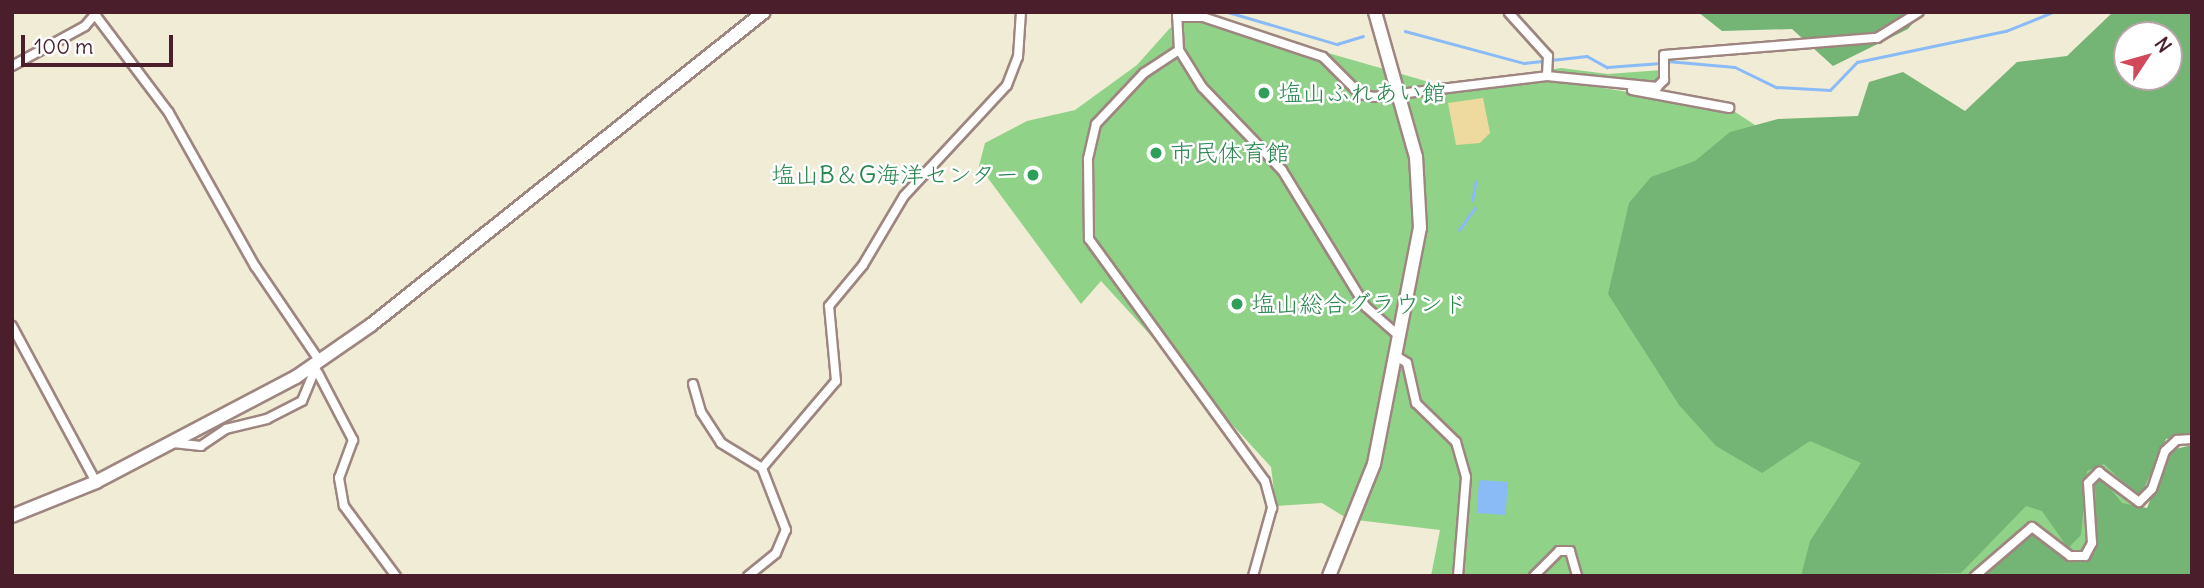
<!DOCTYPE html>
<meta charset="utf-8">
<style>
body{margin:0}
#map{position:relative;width:2204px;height:588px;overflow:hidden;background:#f1ecd6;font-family:Delius,"Klee One",sans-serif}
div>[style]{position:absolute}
.green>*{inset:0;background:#91d289}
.forest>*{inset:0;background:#74b475}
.sand>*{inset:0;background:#eeda9e}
.water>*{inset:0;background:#8abbf6;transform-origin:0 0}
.stream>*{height:2.5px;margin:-1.25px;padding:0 1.25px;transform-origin:1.25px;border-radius:1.25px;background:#8abbf6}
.roads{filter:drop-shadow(2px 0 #9e8680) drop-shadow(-2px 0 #9e8680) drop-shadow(0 2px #9e8680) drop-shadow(0 -2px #9e8680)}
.street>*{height:8px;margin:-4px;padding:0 4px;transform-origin:4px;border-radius:4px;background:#fff}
.secondary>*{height:12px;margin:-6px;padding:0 6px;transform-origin:6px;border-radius:6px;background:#fff}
.dots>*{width:19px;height:19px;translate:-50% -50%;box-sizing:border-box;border:4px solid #fff;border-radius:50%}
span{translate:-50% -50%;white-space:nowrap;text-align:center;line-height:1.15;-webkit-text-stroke:5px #fff;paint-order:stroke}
.leisure-label{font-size:24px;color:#27864d}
.left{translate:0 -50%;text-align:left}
.right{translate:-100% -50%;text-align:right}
.frame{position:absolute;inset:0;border:14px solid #4a1f2b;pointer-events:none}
.north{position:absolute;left:2113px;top:21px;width:70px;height:70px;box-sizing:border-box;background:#fff;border:2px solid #b7a5aa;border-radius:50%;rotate:54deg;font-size:19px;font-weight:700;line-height:28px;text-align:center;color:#4a1f2b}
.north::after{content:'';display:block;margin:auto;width:24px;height:32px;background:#d1495b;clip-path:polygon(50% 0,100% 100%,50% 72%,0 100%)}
.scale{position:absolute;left:21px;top:35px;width:152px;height:32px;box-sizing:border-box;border:4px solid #4a1f2b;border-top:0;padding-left:9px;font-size:21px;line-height:24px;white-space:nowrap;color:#4a1f2b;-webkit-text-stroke:5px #fff;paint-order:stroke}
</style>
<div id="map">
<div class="green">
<i style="clip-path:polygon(1203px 17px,1436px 84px,1553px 80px,1729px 108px,1886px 210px,2112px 431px,2134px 503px,2060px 576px,1431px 576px,1440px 530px,1348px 519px,1322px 503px,1276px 506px,1271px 467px,1101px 281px,1081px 304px,979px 166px,985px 143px,1027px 121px,1075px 110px,1137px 65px,1170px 28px)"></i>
<i style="clip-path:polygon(1561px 68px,1608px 74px,1662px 70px,1664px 80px,1657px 87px,1548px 78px,1549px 70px)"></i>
</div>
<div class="forest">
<i style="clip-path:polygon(1698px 12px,1922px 12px,1908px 29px,1833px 66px,1792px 29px,1722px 31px)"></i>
<i style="clip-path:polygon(evenodd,2113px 12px,2192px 12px,2192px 434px,2166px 439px,2140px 498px,2104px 464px,2087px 471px,2081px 535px,2068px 548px,2042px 511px,2026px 506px,1961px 573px,1801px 576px,1810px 541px,1861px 463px,1810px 441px,1762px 473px,1716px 446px,1679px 405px,1608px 294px,1629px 203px,1651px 177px,1695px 161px,1730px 132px,1778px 119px,1858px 116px,1869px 82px,1903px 72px,1965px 111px,2017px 62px,2067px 56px,2113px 12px,2127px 35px,2169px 35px,2169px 77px,2127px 77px,2127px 35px)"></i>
<i style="clip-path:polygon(2192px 445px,2192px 576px,1984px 576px,2028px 531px,2036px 531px,2067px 562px,2087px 558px,2096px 541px,2095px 479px,2102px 479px,2122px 503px,2147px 508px,2171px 450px)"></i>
</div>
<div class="sand">
<i style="clip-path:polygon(1483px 98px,1490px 133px,1480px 143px,1456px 145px,1448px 103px)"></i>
</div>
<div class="water">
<i style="left:1479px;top:480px;width:29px;height:33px;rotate:4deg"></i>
</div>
<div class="stream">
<i style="left:1228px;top:12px;width:114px;rotate:16.4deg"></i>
<i style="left:1337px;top:44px;width:27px;rotate:-17deg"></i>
<i style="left:1405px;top:31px;width:123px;rotate:15.1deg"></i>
<i style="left:1524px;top:63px;width:63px;rotate:-6.3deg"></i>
<i style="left:1587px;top:56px;width:23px;rotate:29deg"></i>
<i style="left:1607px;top:67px;width:54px;rotate:-4.2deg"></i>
<i style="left:1667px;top:61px;width:68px;rotate:5deg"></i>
<i style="left:1735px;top:67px;width:46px;rotate:26deg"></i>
<i style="left:1776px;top:87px;width:54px;rotate:3.2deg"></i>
<i style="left:1830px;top:90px;width:39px;rotate:-46deg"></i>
<i style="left:1857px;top:62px;width:152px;rotate:-11.8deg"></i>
<i style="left:2006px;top:31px;width:51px;rotate:-22deg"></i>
<i style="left:1472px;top:201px;width:20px;rotate:-79deg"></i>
<i style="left:1459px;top:230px;width:27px;rotate:-54deg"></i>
</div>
<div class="roads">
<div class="street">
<i style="left:93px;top:12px;width:126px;rotate:53deg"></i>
<i style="left:169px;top:113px;width:176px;rotate:60.7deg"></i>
<i style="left:255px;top:266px;width:114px;rotate:55.8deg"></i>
<i style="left:319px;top:360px;width:44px;rotate:112.5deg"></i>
<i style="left:302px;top:401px;width:39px;rotate:153deg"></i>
<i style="left:267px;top:419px;width:42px;rotate:166.3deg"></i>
<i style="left:226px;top:429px;width:30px;rotate:146deg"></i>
<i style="left:201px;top:446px;width:28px;rotate:-174deg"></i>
<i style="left:1177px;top:12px;width:38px;rotate:87deg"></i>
<i style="left:1179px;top:50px;width:44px;rotate:58.1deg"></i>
<i style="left:1202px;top:87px;width:115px;rotate:46.1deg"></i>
<i style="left:1282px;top:170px;width:161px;rotate:58.5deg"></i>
<i style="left:1366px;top:307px;width:44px;rotate:41.3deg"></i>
<i style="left:1509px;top:13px;width:58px;rotate:47.8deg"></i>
<i style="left:1548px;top:56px;width:20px;rotate:93deg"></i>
<i style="left:1177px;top:17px;width:26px"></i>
<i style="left:1203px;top:17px;width:126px;rotate:18.4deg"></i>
<i style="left:1323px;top:57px;width:52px;rotate:45deg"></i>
<i style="left:1360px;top:94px;width:14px;rotate:12deg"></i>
<i style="left:1374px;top:97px;width:174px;rotate:-6.9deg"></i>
<i style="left:1547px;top:76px;width:111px;rotate:5.7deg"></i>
<i style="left:1657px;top:87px;width:10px;rotate:-45deg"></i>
<i style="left:1664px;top:80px;width:25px;rotate:-90deg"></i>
<i style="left:1664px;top:55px;width:214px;rotate:-4.6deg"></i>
<i style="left:1877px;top:38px;width:49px;rotate:-31.8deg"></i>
<i style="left:1179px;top:50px;width:42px;rotate:146.7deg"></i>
<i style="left:1144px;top:73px;width:70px;rotate:133.3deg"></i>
<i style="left:1096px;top:124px;width:36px;rotate:103deg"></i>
<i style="left:1088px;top:159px;width:80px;rotate:89.3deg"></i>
<i style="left:1089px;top:239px;width:299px;rotate:54deg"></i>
<i style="left:1265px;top:481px;width:28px;rotate:75deg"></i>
<i style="left:1272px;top:508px;width:71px;rotate:105.6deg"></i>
<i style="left:12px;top:66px;width:83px;rotate:-28.7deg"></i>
<i style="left:85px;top:26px;width:18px;rotate:-49deg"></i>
<i style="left:1632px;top:90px;width:99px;rotate:10.5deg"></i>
<i style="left:12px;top:326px;width:177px;rotate:61.7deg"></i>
<i style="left:1396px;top:356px;width:13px;rotate:32deg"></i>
<i style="left:1407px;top:363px;width:41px;rotate:77.3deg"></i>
<i style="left:1416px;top:403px;width:56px;rotate:44.3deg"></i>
<i style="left:1456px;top:442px;width:36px;rotate:74deg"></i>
<i style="left:1466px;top:477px;width:99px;rotate:94.6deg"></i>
<i style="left:318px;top:373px;width:76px;rotate:62.4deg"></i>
<i style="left:353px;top:440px;width:40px;rotate:110.2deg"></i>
<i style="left:339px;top:478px;width:28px;rotate:80deg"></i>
<i style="left:344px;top:506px;width:87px;rotate:53.4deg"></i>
<i style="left:693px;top:384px;width:29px;rotate:74deg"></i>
<i style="left:701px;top:412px;width:37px;rotate:57deg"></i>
<i style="left:721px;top:443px;width:48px;rotate:31.4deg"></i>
<i style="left:748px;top:576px;width:36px;rotate:-39deg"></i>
<i style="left:776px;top:553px;width:25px;rotate:-67deg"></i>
<i style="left:786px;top:530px;width:66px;rotate:-111.2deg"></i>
<i style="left:762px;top:468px;width:114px;rotate:-49.6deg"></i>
<i style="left:836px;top:381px;width:75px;rotate:-95.3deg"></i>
<i style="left:829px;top:306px;width:53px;rotate:-50.3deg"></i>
<i style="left:863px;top:265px;width:80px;rotate:-59.3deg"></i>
<i style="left:904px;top:196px;width:151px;rotate:-47.1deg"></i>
<i style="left:1007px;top:85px;width:30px;rotate:-69deg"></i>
<i style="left:1018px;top:57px;width:45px;rotate:-86.2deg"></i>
<i style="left:1534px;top:576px;width:35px;rotate:-45deg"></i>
<i style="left:1559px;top:551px;width:11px"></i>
<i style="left:1570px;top:551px;width:26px;rotate:74deg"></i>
<i style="left:1975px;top:576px;width:75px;rotate:-40.7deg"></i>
<i style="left:2032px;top:527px;width:48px;rotate:37.3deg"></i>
<i style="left:2070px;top:556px;width:15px"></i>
<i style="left:2085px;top:556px;width:15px;rotate:-62deg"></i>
<i style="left:2092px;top:543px;width:60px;rotate:-93.8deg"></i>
<i style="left:2088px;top:483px;width:16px;rotate:-45deg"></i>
<i style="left:2099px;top:472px;width:50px;rotate:36.9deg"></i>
<i style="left:2139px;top:502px;width:18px;rotate:-45deg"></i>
<i style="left:2152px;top:489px;width:40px;rotate:-71.1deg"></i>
<i style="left:2165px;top:451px;width:16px;rotate:-43deg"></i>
<i style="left:2177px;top:440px;width:15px;rotate:-4deg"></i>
</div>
<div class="secondary">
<i style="left:12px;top:516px;width:91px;rotate:-22deg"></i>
<i style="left:96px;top:482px;width:226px;rotate:-27.7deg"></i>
<i style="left:296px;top:377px;width:91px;rotate:-34.7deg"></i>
<i style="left:371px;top:325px;width:502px;rotate:-38.54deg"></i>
<i style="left:1329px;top:576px;width:121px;rotate:-68.1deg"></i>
<i style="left:1374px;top:464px;width:240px;rotate:-79deg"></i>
<i style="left:1420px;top:228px;width:71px;rotate:-93.2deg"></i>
<i style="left:1416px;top:157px;width:151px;rotate:-105.8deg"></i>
</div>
</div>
<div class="dots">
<i style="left:1264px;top:93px;background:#2e9e5b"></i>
<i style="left:1156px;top:153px;background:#2e9e5b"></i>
<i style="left:1033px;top:175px;background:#2e9e5b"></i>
<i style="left:1237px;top:304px;background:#2e9e5b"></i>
</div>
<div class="leisure-label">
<span class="left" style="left:1278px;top:93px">塩山ふれあい館</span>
<span class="left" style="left:1170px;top:153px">市民体育館</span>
<span class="right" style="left:1019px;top:175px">塩山B＆G海洋センター</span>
<span class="left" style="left:1251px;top:304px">塩山総合グラウンド</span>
</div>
<div class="frame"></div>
<div class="north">N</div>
<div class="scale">100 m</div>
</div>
